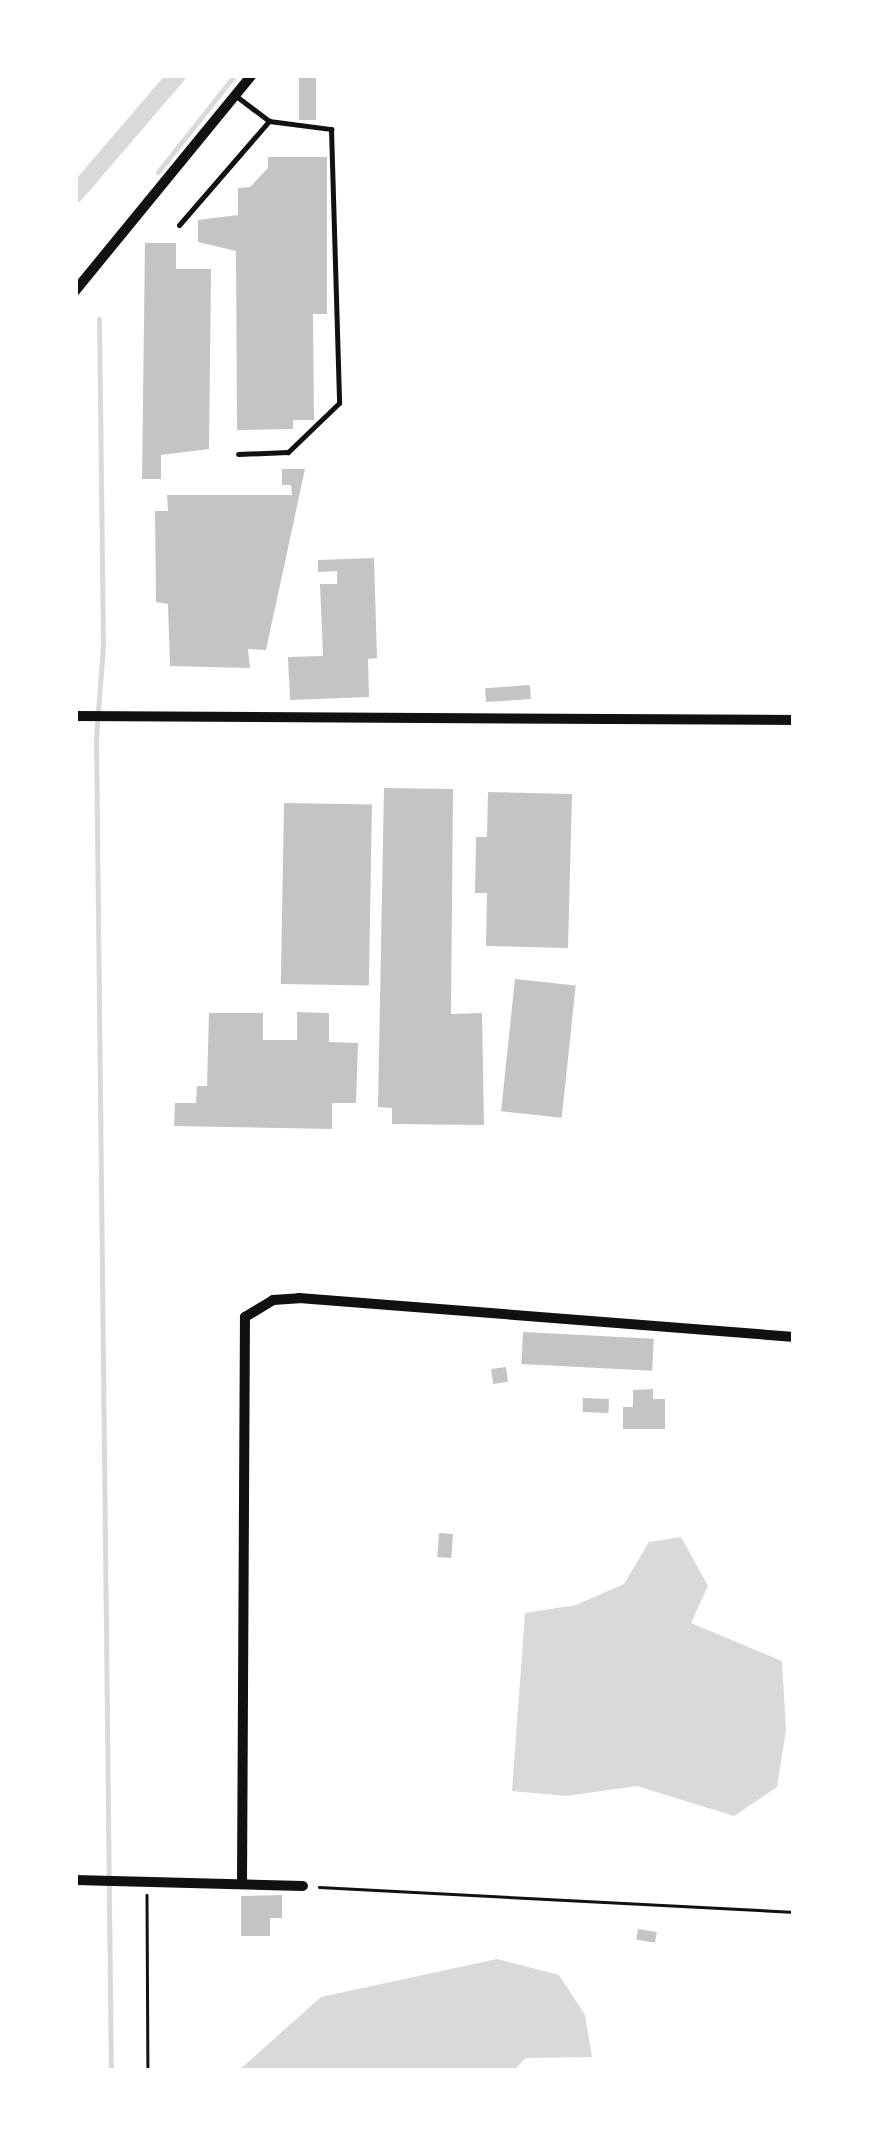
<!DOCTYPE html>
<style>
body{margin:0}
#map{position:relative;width:869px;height:2146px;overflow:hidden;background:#fff;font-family:Lato,sans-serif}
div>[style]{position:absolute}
.water>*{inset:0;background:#d9d9d9}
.stream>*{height:5px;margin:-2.5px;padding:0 2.5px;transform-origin:2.5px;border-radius:2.5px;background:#d9d9d9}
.canal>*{height:18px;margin:-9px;padding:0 9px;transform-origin:9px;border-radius:9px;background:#d9d9d9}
.building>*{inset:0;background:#c4c4c4;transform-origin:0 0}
.path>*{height:2.5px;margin:-1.25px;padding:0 1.25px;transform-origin:1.25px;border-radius:1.25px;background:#111}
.service>*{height:5px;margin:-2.5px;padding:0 2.5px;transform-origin:2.5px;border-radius:2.5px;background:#111}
.minor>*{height:10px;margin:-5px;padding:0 5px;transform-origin:5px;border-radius:5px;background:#111}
span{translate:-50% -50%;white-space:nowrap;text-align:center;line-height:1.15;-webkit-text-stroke:8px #fff;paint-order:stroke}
.frame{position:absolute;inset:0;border:78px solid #fff;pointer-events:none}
</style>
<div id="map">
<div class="water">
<i style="clip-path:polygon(681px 1537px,708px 1586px,691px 1623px,782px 1661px,786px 1730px,777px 1787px,734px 1816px,637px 1786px,566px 1796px,512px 1791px,525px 1613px,576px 1605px,624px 1584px,649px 1542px)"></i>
<i style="clip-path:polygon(497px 1959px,559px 1975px,585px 2015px,592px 2057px,526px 2058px,513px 2071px,238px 2071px,321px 1997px)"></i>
</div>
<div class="stream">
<i style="left:158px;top:172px;width:124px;rotate:-51.6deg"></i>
<i style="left:99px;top:319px;width:327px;rotate:89.3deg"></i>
<i style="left:103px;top:646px;width:91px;rotate:94.4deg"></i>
<i style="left:96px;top:737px;width:1334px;rotate:89.36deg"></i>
</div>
<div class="canal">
<i style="left:75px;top:194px;width:157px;rotate:-49.4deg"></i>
</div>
<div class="building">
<i style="left:299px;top:75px;width:17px;height:45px"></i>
<i style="clip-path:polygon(268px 157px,327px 157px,327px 314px,313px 314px,314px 420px,293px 420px,293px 429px,237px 430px,236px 251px,198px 242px,198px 220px,238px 215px,238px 188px,250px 187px,268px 168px)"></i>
<i style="clip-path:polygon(145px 243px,176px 243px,176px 269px,211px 269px,209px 449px,161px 455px,161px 479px,142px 479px)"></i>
<i style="clip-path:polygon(282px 469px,305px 469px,266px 650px,248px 649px,250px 668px,170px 666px,168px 604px,156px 602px,155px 511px,168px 511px,167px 495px,292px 495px,291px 485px,282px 485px)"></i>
<i style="clip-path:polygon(374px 558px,377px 658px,368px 659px,369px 697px,290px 700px,288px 657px,323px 656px,320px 584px,337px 584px,337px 571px,318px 572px,318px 560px)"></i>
<i style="left:530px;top:685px;width:14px;height:45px;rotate:86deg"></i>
<i style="clip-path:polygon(384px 788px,453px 789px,451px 1014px,482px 1013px,484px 1125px,392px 1124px,392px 1108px,378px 1107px)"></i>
<i style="clip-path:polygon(488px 792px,572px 794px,568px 948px,486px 946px,487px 893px,475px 893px,476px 837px,487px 837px)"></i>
<i style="left:284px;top:803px;width:88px;height:181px;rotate:1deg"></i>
<i style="left:515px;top:979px;width:61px;height:133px;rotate:6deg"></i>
<i style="clip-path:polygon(297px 1012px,329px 1013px,329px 1042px,358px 1043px,356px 1103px,332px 1103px,332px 1129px,174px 1126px,175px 1103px,196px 1103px,197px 1086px,207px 1086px,209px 1013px,263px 1013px,263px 1040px,297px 1040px)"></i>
<i style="left:523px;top:1332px;width:131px;height:32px;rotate:3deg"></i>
<i style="left:506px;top:1367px;width:15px;height:15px;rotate:82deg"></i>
<i style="clip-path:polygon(653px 1389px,653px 1399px,665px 1399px,665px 1429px,623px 1429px,623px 1407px,633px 1407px,633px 1390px)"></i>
<i style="left:583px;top:1398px;width:26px;height:14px;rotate:2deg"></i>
<i style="left:439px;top:1533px;width:14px;height:24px;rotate:4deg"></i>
<i style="clip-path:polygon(282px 1895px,282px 1918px,270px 1918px,270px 1936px,241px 1936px,241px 1896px)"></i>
<i style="left:638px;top:1929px;width:19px;height:11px;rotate:9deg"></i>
</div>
<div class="path">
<i style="left:319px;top:1887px;width:476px;rotate:3deg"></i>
<i style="left:147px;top:1895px;width:176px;rotate:89.7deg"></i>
</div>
<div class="service">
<i style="left:236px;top:96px;width:41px;rotate:37.1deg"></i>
<i style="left:269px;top:121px;width:63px;rotate:7.4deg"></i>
<i style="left:331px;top:129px;width:274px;rotate:88.3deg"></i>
<i style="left:339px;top:403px;width:71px;rotate:136.1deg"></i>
<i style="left:288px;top:452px;width:50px;rotate:177.7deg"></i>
<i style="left:179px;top:225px;width:138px;rotate:-49.1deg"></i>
</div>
<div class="minor">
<i style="left:75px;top:291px;width:279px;rotate:-50.7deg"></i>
<i style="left:75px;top:716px;width:719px;rotate:0.32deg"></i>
<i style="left:75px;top:1880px;width:228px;rotate:1.5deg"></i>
<i style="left:242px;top:1884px;width:567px;rotate:-89.7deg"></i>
<i style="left:245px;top:1317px;width:33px;rotate:-31deg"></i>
<i style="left:273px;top:1300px;width:26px;rotate:-4deg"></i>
<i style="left:299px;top:1298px;width:497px;rotate:4.5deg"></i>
</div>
<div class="frame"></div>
</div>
